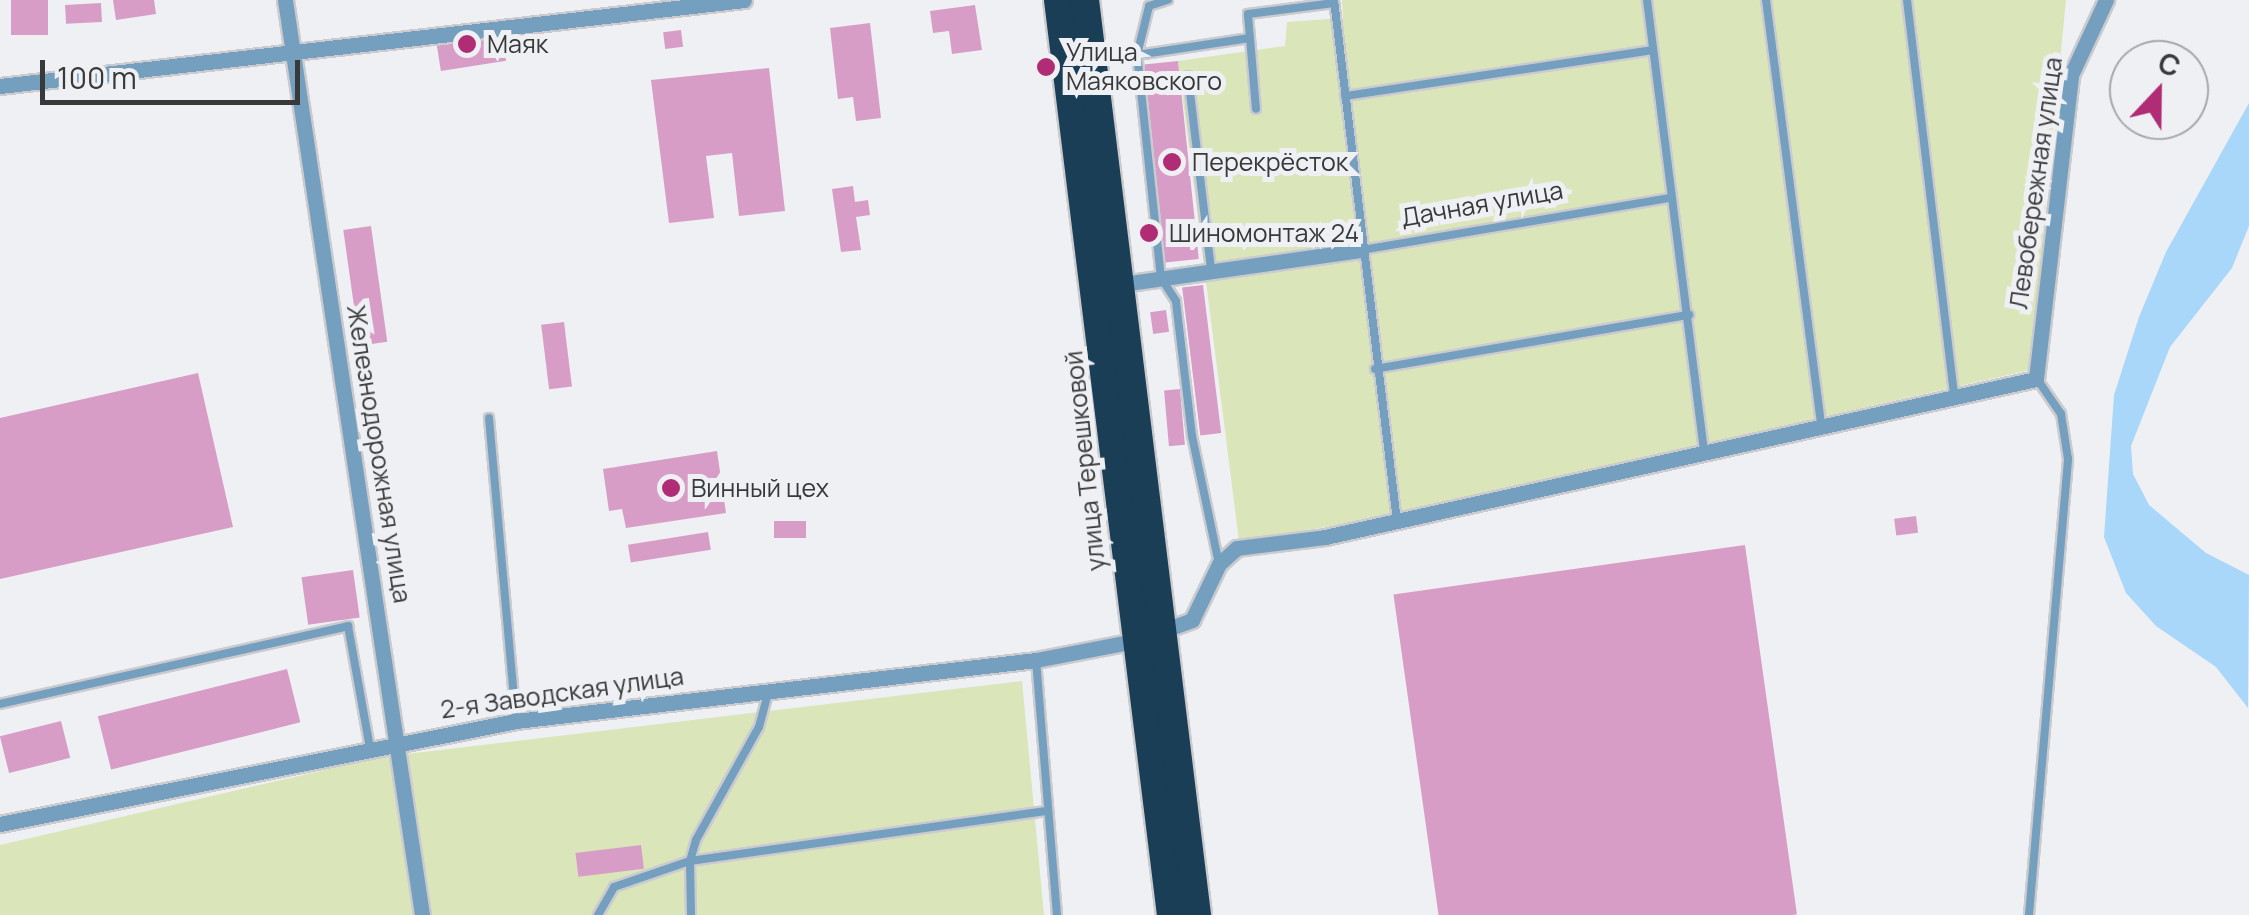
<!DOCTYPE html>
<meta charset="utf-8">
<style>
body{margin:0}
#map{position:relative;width:2249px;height:915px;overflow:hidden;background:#eff0f4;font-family:Manrope,sans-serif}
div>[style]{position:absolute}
.green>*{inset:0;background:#dbe5ba}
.water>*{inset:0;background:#a8d7fa}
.building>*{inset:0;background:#d79dc6;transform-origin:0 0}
.roads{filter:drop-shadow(2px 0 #cbcbcf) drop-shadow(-2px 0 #cbcbcf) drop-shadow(0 2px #cbcbcf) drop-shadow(0 -2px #cbcbcf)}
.lane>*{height:8px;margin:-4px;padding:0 4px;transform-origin:4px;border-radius:4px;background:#749fbe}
.street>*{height:15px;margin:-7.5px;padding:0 7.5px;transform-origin:7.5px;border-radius:7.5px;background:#749fbe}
.highway>*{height:28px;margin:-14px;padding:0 14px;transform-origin:14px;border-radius:14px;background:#1a3e56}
.dots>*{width:28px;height:28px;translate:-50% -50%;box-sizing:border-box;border:5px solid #eff0f4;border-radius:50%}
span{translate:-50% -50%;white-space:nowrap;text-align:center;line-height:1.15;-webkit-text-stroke:10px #eff0f4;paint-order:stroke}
.poi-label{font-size:25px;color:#39393a}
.left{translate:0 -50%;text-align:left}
.street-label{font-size:25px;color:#39393a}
.north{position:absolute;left:2109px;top:40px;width:100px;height:100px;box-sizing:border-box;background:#eff0f4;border:2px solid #a6a7aa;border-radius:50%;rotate:22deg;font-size:28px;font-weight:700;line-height:40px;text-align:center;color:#39393a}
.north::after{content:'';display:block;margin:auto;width:35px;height:45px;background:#b02c74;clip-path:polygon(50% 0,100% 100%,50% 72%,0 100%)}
.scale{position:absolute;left:40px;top:60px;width:260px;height:45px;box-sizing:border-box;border:5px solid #39393a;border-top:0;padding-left:12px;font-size:30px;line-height:35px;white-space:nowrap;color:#39393a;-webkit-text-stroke:8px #eff0f4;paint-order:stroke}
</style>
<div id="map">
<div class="green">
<i style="clip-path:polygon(1342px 0,2066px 0,2030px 370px,1357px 522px,1239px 541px,1178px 61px,1285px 46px,1287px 22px,1343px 18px)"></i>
<i style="clip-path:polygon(1022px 681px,1044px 915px,0 915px,0 845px,381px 757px)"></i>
</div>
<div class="water">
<i style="clip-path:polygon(2249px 103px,2249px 226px,2232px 268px,2170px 347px,2131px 446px,2133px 474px,2149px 505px,2206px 553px,2249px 575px,2248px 708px,2216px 667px,2156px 626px,2126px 593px,2104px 537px,2114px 395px,2139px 317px,2166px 252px)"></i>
</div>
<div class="building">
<i style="left:11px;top:0;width:37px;height:35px"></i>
<i style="clip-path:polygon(113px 0,154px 0,156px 14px,116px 20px)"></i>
<i style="left:101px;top:3px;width:19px;height:36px;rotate:87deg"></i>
<i style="clip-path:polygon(975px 5px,982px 50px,952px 54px,949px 31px,933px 33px,930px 11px)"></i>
<i style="clip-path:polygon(870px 23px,881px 118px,856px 121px,853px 97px,838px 99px,830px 28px)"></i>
<i style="left:681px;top:30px;width:17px;height:18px;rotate:83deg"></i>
<i style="left:502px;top:35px;width:26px;height:66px;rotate:81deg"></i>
<i style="left:1178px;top:61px;width:199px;height:34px;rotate:84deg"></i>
<i style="clip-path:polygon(769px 68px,785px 211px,739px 216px,732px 153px,706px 156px,714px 218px,669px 223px,651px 80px)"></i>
<i style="clip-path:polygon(853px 186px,855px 202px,868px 200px,870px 215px,856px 217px,861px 250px,841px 252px,832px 189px)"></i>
<i style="left:371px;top:226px;width:117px;height:28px;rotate:82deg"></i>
<i style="left:1203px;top:285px;width:149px;height:21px;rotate:83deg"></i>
<i style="left:1166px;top:310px;width:22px;height:16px;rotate:82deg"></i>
<i style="left:564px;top:322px;width:65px;height:23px;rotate:83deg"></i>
<i style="clip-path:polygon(198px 373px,233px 527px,0 579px,0 418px)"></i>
<i style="left:1180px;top:389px;width:56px;height:16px;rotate:85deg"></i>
<i style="clip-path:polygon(717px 451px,726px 513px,626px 528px,622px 509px,609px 511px,603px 469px)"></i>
<i style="left:1916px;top:516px;width:17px;height:22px;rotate:83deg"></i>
<i style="left:806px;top:521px;width:17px;height:32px;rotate:90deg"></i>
<i style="left:708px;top:532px;width:18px;height:81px;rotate:81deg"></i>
<i style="left:1745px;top:545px;width:373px;height:355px;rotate:82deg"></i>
<i style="left:353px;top:570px;width:48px;height:52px;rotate:82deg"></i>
<i style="left:287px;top:669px;width:55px;height:195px;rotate:76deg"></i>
<i style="left:61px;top:721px;width:38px;height:63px;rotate:76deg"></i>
<i style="left:641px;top:845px;width:24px;height:66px;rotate:83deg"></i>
</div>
<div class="roads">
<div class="lane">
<i style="left:1334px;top:0;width:525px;rotate:83.11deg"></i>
<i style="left:1647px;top:0;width:456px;rotate:82.8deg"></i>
<i style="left:1766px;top:0;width:430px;rotate:82.6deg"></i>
<i style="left:1907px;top:0;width:400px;rotate:83.2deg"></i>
<i style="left:1250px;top:38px;width:24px;rotate:-95deg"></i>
<i style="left:1248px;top:14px;width:87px;rotate:-7.3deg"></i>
<i style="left:1137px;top:55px;width:50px;rotate:-76.2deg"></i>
<i style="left:1149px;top:6px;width:20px;rotate:-18deg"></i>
<i style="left:1188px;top:76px;width:195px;rotate:83.2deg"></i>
<i style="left:1345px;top:96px;width:311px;rotate:-8.5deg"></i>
<i style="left:1362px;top:250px;width:313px;rotate:-9.6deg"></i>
<i style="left:1375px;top:369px;width:319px;rotate:-9.8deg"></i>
<i style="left:489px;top:418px;width:304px;rotate:84.9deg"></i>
<i style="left:1219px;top:564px;width:131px;rotate:-101.9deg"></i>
<i style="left:1192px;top:436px;width:136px;rotate:-96.8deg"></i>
<i style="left:1176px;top:301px;width:27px;rotate:-123deg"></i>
<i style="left:1161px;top:278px;width:224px;rotate:-96.1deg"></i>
<i style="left:1137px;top:55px;width:114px;rotate:-8.6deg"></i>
<i style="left:1250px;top:38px;width:71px;rotate:85.2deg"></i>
<i style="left:1036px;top:660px;width:256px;rotate:85.3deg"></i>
<i style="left:0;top:704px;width:357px;rotate:-12.6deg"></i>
<i style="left:348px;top:626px;width:124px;rotate:79.8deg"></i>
<i style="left:598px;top:915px;width:32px;rotate:-60deg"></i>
<i style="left:614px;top:887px;width:80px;rotate:-18.9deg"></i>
<i style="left:690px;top:861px;width:359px;rotate:-8deg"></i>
<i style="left:691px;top:915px;width:54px;rotate:-91.1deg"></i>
<i style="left:690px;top:861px;width:22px;rotate:-74deg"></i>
<i style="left:696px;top:840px;width:129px;rotate:-60.9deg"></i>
<i style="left:759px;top:727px;width:35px;rotate:-75deg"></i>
<i style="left:2029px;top:915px;width:458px;rotate:-85.1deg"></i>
<i style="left:2068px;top:459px;width:46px;rotate:-98.8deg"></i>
<i style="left:2061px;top:414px;width:42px;rotate:-124.4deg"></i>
</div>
<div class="street">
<i style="left:285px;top:0;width:925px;rotate:81.48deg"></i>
<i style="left:0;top:86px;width:749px;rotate:-6.59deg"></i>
<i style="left:1122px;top:284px;width:242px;rotate:-8.1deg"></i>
<i style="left:0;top:824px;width:526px;rotate:-11.29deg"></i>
<i style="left:516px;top:721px;width:524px;rotate:-6.69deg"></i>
<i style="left:1036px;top:660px;width:101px;rotate:-10.9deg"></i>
<i style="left:1135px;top:641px;width:61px;rotate:-20.2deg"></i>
<i style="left:1192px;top:620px;width:62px;rotate:-64.3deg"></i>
<i style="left:1219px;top:564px;width:24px;rotate:-42deg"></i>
<i style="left:1237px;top:548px;width:89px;rotate:-7.1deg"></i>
<i style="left:1325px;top:537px;width:728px;rotate:-12.53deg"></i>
<i style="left:2036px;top:379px;width:306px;rotate:-83.4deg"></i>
<i style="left:2071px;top:75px;width:83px;rotate:-65deg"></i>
</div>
<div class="highway">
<i style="left:1058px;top:0;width:922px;rotate:82.96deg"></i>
<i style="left:1085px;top:0;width:922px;rotate:83.02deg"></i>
</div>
</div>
<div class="dots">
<i style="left:467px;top:44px;background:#b02c74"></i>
<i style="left:1046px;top:67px;background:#b02c74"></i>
<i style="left:1172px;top:162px;background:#b02c74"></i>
<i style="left:1149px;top:233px;background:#b02c74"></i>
<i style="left:671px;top:488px;background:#b02c74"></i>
</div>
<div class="poi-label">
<span class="left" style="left:487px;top:44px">Маяк</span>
<span class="left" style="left:1066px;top:67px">Улица<br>Маяковского</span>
<span class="left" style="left:1192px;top:162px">Перекрёсток</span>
<span class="left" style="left:1169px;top:233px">Шиномонтаж 24</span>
<span class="left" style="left:691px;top:488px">Винный цех</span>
</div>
<div class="street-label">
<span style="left:2036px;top:183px;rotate:-82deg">Левобережная улица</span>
<span style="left:1482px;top:204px;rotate:-10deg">Дачная улица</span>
<span style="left:379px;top:454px;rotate:81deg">Железнодорожная улица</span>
<span style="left:1085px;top:461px;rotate:-96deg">улица Терешковой</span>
<span style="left:562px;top:693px;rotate:-8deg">2-я Заводская улица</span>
</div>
<div class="north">С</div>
<div class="scale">100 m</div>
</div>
